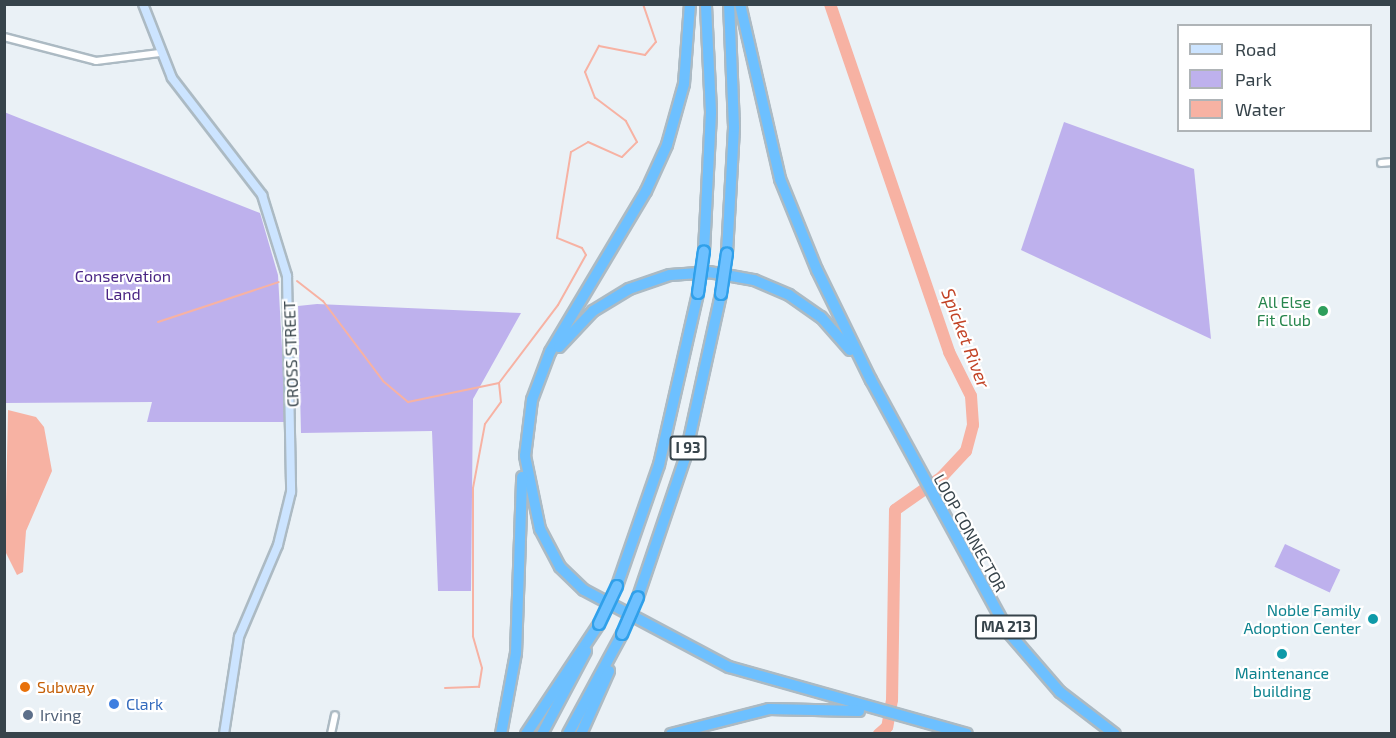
<!DOCTYPE html>
<style>
body{margin:0}
#map{position:relative;width:1396px;height:738px;overflow:hidden;background:#eaf1f6;font-family:"Exo 2",sans-serif}
div>[style]{position:absolute}
.green>*{inset:0;background:#beb1ed;transform-origin:0 0}
.water>*{inset:0;background:#f7b2a3}
.stream>*{height:2px;margin:-1px;padding:0 1px;transform-origin:1px;border-radius:1px;background:#f7b2a3}
.river>*{height:12px;margin:-6px;padding:0 6px;transform-origin:6px;border-radius:6px;background:#f7b2a3}
.roads{filter:drop-shadow(2px 0 #acbac3) drop-shadow(-2px 0 #acbac3) drop-shadow(0 2px #acbac3) drop-shadow(0 -2px #acbac3)}
.street>*{height:6px;margin:-3px;padding:0 3px;transform-origin:3px;border-radius:3px;background:#fff}
.secondary>*{height:8px;margin:-4px;padding:0 4px;transform-origin:4px;border-radius:4px;background:#cce4ff}
.highway>*{height:10px;margin:-5px;padding:0 5px;transform-origin:5px;border-radius:5px;background:#6dc0ff}
.bridges{filter:drop-shadow(2px 0 #30a0ea) drop-shadow(-2px 0 #30a0ea) drop-shadow(0 2px #30a0ea) drop-shadow(0 -2px #30a0ea)}
.highway-bridge>*{height:10px;margin:-5px;padding:0 5px;transform-origin:5px;border-radius:5px;background:#6dc0ff}
.dots>*{width:16px;height:16px;translate:-50% -50%;box-sizing:border-box;border:3px solid #fff;border-radius:50%}
span{translate:-50% -50%;white-space:nowrap;text-align:center;line-height:1.15;-webkit-text-stroke:4.5px #fff;paint-order:stroke}
.shield-label span{padding:2px 4px;background:#fff;border:2px solid;border-radius:4px;-webkit-text-stroke-width:0}
.shield-label{font-size:15px;color:#37444b;font-weight:700}
.park-label{font-size:16px;color:#492483}
.leisure-label{font-size:16px;color:#27864d}
.right{translate:-100% -50%;text-align:right}
.street-label{font-size:16px;color:#37444b}
.culture-label{font-size:16px;color:#0d838f}
.food-label{font-size:16px;color:#c56008}
.left{translate:0 -50%;text-align:left}
.shop-label{font-size:16px;color:#366cbe}
.service-label{font-size:16px;color:#4e5e75}
.water-label{font-size:18px;color:#c24326;font-style:italic}
.frame{position:absolute;inset:0;border:6px solid #37444b;pointer-events:none}
.legend{position:absolute;left:1177px;top:24px;width:195px;height:108px;box-sizing:border-box;background:#fff;border:2px solid #afb4b7;margin:0;padding:8px 10px;list-style:none;font-size:18px;color:#37444b}
.legend li{display:flex;align-items:center;gap:12px;height:30px}
.legend b{width:30px;border:2px solid #afb4b7}
</style>
<div id="map">
<div class="green">
<i style="clip-path:polygon(4px 112px,260px 213px,278px 275px,286px 422px,147px 422px,152px 402px,5px 403px)"></i>
<i style="clip-path:polygon(1064px 122px,1194px 169px,1211px 339px,1021px 250px)"></i>
<i style="clip-path:polygon(317px 304px,521px 313px,473px 399px,471px 591px,438px 591px,432px 431px,301px 433px,298px 306px)"></i>
<i style="left:1285px;top:544px;width:61px;height:25px;rotate:25deg"></i>
</div>
<div class="water">
<i style="clip-path:polygon(8px 410px,36px 417px,44px 427px,52px 471px,26px 531px,23px 572px,17px 575px,5px 551px)"></i>
</div>
<div class="stream">
<i style="left:297px;top:281px;width:33px;rotate:38deg"></i>
<i style="left:323px;top:301px;width:100px;rotate:53.1deg"></i>
<i style="left:383px;top:381px;width:33px;rotate:40deg"></i>
<i style="left:408px;top:402px;width:93px;rotate:-11.8deg"></i>
<i style="left:499px;top:383px;width:98px;rotate:-52.9deg"></i>
<i style="left:558px;top:305px;width:57px;rotate:-60.8deg"></i>
<i style="left:586px;top:255px;width:8px;rotate:-120deg"></i>
<i style="left:582px;top:248px;width:27px;rotate:-158deg"></i>
<i style="left:557px;top:238px;width:87px;rotate:-80.8deg"></i>
<i style="left:571px;top:152px;width:20px;rotate:-30deg"></i>
<i style="left:588px;top:142px;width:37px;rotate:24deg"></i>
<i style="left:622px;top:157px;width:21px;rotate:-45deg"></i>
<i style="left:637px;top:142px;width:24px;rotate:-118deg"></i>
<i style="left:626px;top:121px;width:39px;rotate:-143deg"></i>
<i style="left:595px;top:98px;width:28px;rotate:-111deg"></i>
<i style="left:585px;top:72px;width:30px;rotate:-62deg"></i>
<i style="left:599px;top:46px;width:47px;rotate:11.1deg"></i>
<i style="left:645px;top:55px;width:17px;rotate:-50deg"></i>
<i style="left:656px;top:42px;width:40px;rotate:-108.9deg"></i>
<i style="left:158px;top:322px;width:127px;rotate:-18.3deg"></i>
<i style="left:445px;top:688px;width:34px;rotate:-2deg"></i>
<i style="left:479px;top:687px;width:19px;rotate:-81deg"></i>
<i style="left:482px;top:668px;width:33px;rotate:-106deg"></i>
<i style="left:473px;top:636px;width:148px;rotate:-90deg"></i>
<i style="left:473px;top:488px;width:65px;rotate:-79.4deg"></i>
<i style="left:485px;top:424px;width:27px;rotate:-54deg"></i>
<i style="left:501px;top:402px;width:18px;rotate:-96deg"></i>
<i style="left:843px;top:734px;width:12px"></i>
</div>
<div class="river">
<i style="left:830px;top:4px;width:368px;rotate:71.1deg"></i>
<i style="left:949px;top:352px;width:49px;rotate:63.4deg"></i>
<i style="left:971px;top:396px;width:29px;rotate:86deg"></i>
<i style="left:973px;top:425px;width:27px;rotate:105deg"></i>
<i style="left:966px;top:451px;width:35px;rotate:133deg"></i>
<i style="left:942px;top:477px;width:57px;rotate:144.9deg"></i>
<i style="left:895px;top:510px;width:190px;rotate:90.9deg"></i>
<i style="left:892px;top:700px;width:27px;rotate:100deg"></i>
<i style="left:887px;top:727px;width:11px;rotate:139deg"></i>
</div>
<div class="roads">
<div class="street">
<i style="left:4px;top:37px;width:95px;rotate:14.6deg"></i>
<i style="left:96px;top:61px;width:64px;rotate:-7.2deg"></i>
<i style="left:1381px;top:163px;width:11px;rotate:-5deg"></i>
<i style="left:331px;top:734px;width:19px;rotate:-78deg"></i>
</div>
<div class="secondary">
<i style="left:143px;top:4px;width:79px;rotate:68.6deg"></i>
<i style="left:172px;top:78px;width:148px;rotate:52.4deg"></i>
<i style="left:262px;top:195px;width:85px;rotate:72.8deg"></i>
<i style="left:287px;top:276px;width:216px;rotate:88.9deg"></i>
<i style="left:291px;top:492px;width:55px;rotate:103.8deg"></i>
<i style="left:278px;top:545px;width:100px;rotate:113deg"></i>
<i style="left:239px;top:637px;width:98px;rotate:98.8deg"></i>
</div>
<div class="highway">
<i style="left:690px;top:4px;width:80px;rotate:94.3deg"></i>
<i style="left:684px;top:84px;width:63px;rotate:105.6deg"></i>
<i style="left:667px;top:145px;width:51px;rotate:114.5deg"></i>
<i style="left:646px;top:191px;width:187px;rotate:120.8deg"></i>
<i style="left:550px;top:352px;width:51px;rotate:110.6deg"></i>
<i style="left:532px;top:400px;width:56px;rotate:97.1deg"></i>
<i style="left:525px;top:456px;width:75px;rotate:78.4deg"></i>
<i style="left:540px;top:529px;width:43px;rotate:62.2deg"></i>
<i style="left:560px;top:567px;width:33px;rotate:44deg"></i>
<i style="left:584px;top:590px;width:164px;rotate:28deg"></i>
<i style="left:729px;top:667px;width:247px;rotate:15.7deg"></i>
<i style="left:740px;top:4px;width:180px;rotate:77.1deg"></i>
<i style="left:780px;top:179px;width:98px;rotate:67.9deg"></i>
<i style="left:817px;top:270px;width:123px;rotate:63.9deg"></i>
<i style="left:871px;top:380px;width:288px;rotate:61.4deg"></i>
<i style="left:1009px;top:633px;width:78px;rotate:49.2deg"></i>
<i style="left:1060px;top:692px;width:69px;rotate:37.4deg"></i>
<i style="left:704px;top:251px;width:139px;rotate:-87.1deg"></i>
<i style="left:711px;top:112px;width:108px;rotate:-92.7deg"></i>
<i style="left:727px;top:253px;width:126px;rotate:-86.8deg"></i>
<i style="left:734px;top:127px;width:123px;rotate:-92.3deg"></i>
<i style="left:559px;top:347px;width:50px;rotate:-46.6deg"></i>
<i style="left:593px;top:311px;width:42px;rotate:-31.4deg"></i>
<i style="left:629px;top:289px;width:43px;rotate:-18.9deg"></i>
<i style="left:670px;top:275px;width:39px;rotate:-4deg"></i>
<i style="left:709px;top:272px;width:46px;rotate:10.1deg"></i>
<i style="left:754px;top:280px;width:38px;rotate:23deg"></i>
<i style="left:789px;top:295px;width:39px;rotate:35deg"></i>
<i style="left:821px;top:317px;width:44px;rotate:48.7deg"></i>
<i style="left:617px;top:586px;width:128px;rotate:-70.9deg"></i>
<i style="left:659px;top:465px;width:176px;rotate:-77.2deg"></i>
<i style="left:638px;top:597px;width:147px;rotate:-71.3deg"></i>
<i style="left:685px;top:458px;width:168px;rotate:-77.6deg"></i>
<i style="left:501px;top:734px;width:82px;rotate:-79.5deg"></i>
<i style="left:516px;top:653px;width:176px;rotate:-88deg"></i>
<i style="left:526px;top:734px;width:132px;rotate:-56.4deg"></i>
<i style="left:542px;top:734px;width:94px;rotate:-62.1deg"></i>
<i style="left:568px;top:734px;width:114px;rotate:-61.6deg"></i>
<i style="left:581px;top:734px;width:69px;rotate:-66deg"></i>
<i style="left:671px;top:734px;width:101px;rotate:-14.3deg"></i>
<i style="left:769px;top:709px;width:90px;rotate:1.3deg"></i>
</div>
</div>
<div class="bridges">
<div class="highway-bridge">
<i style="left:698px;top:293px;width:42px;rotate:-81.9deg"></i>
<i style="left:721px;top:294px;width:41px;rotate:-81.7deg"></i>
<i style="left:599px;top:624px;width:42px;rotate:-64.7deg"></i>
<i style="left:622px;top:634px;width:40px;rotate:-66.6deg"></i>
</div>
</div>
<div class="dots">
<i style="left:1323px;top:311px;background:#2e9e5b"></i>
<i style="left:1373px;top:619px;background:#0f9aa8"></i>
<i style="left:1282px;top:654px;background:#0f9aa8"></i>
<i style="left:25px;top:687px;background:#e8710a"></i>
<i style="left:114px;top:704px;background:#3f7fe0"></i>
<i style="left:28px;top:715px;background:#5c6f8a"></i>
</div>
<div class="shield-label">
<span style="left:688px;top:448px">I 93</span>
<span style="left:1006px;top:627px">MA 213</span>
</div>
<div class="park-label">
<span style="left:123px;top:285px">Conservation<br>Land</span>
</div>
<div class="leisure-label">
<span class="right" style="left:1311px;top:311px">All Else<br>Fit Club</span>
</div>
<div class="street-label">
<span style="left:291px;top:354px;rotate:-92deg">CROSS STREET</span>
<span style="left:970px;top:533px;rotate:61deg">LOOP CONNECTOR</span>
</div>
<div class="culture-label">
<span class="right" style="left:1361px;top:619px">Noble Family<br>Adoption Center</span>
<span style="left:1282px;top:682px">Maintenance<br>building</span>
</div>
<div class="food-label">
<span class="left" style="left:37px;top:687px">Subway</span>
</div>
<div class="shop-label">
<span class="left" style="left:126px;top:704px">Clark</span>
</div>
<div class="service-label">
<span class="left" style="left:40px;top:715px">Irving</span>
</div>
<div class="water-label">
<span style="left:966px;top:338px;rotate:69deg">Spicket River</span>
</div>
<div class="frame"></div>
<ul class="legend">
<li><b style="height:8px;background:#cce4ff"></b>Road</li>
<li><b style="height:16px;background:#beb1ed"></b>Park</li>
<li><b style="height:16px;background:#f7b2a3"></b>Water</li>
</ul>
</div>
